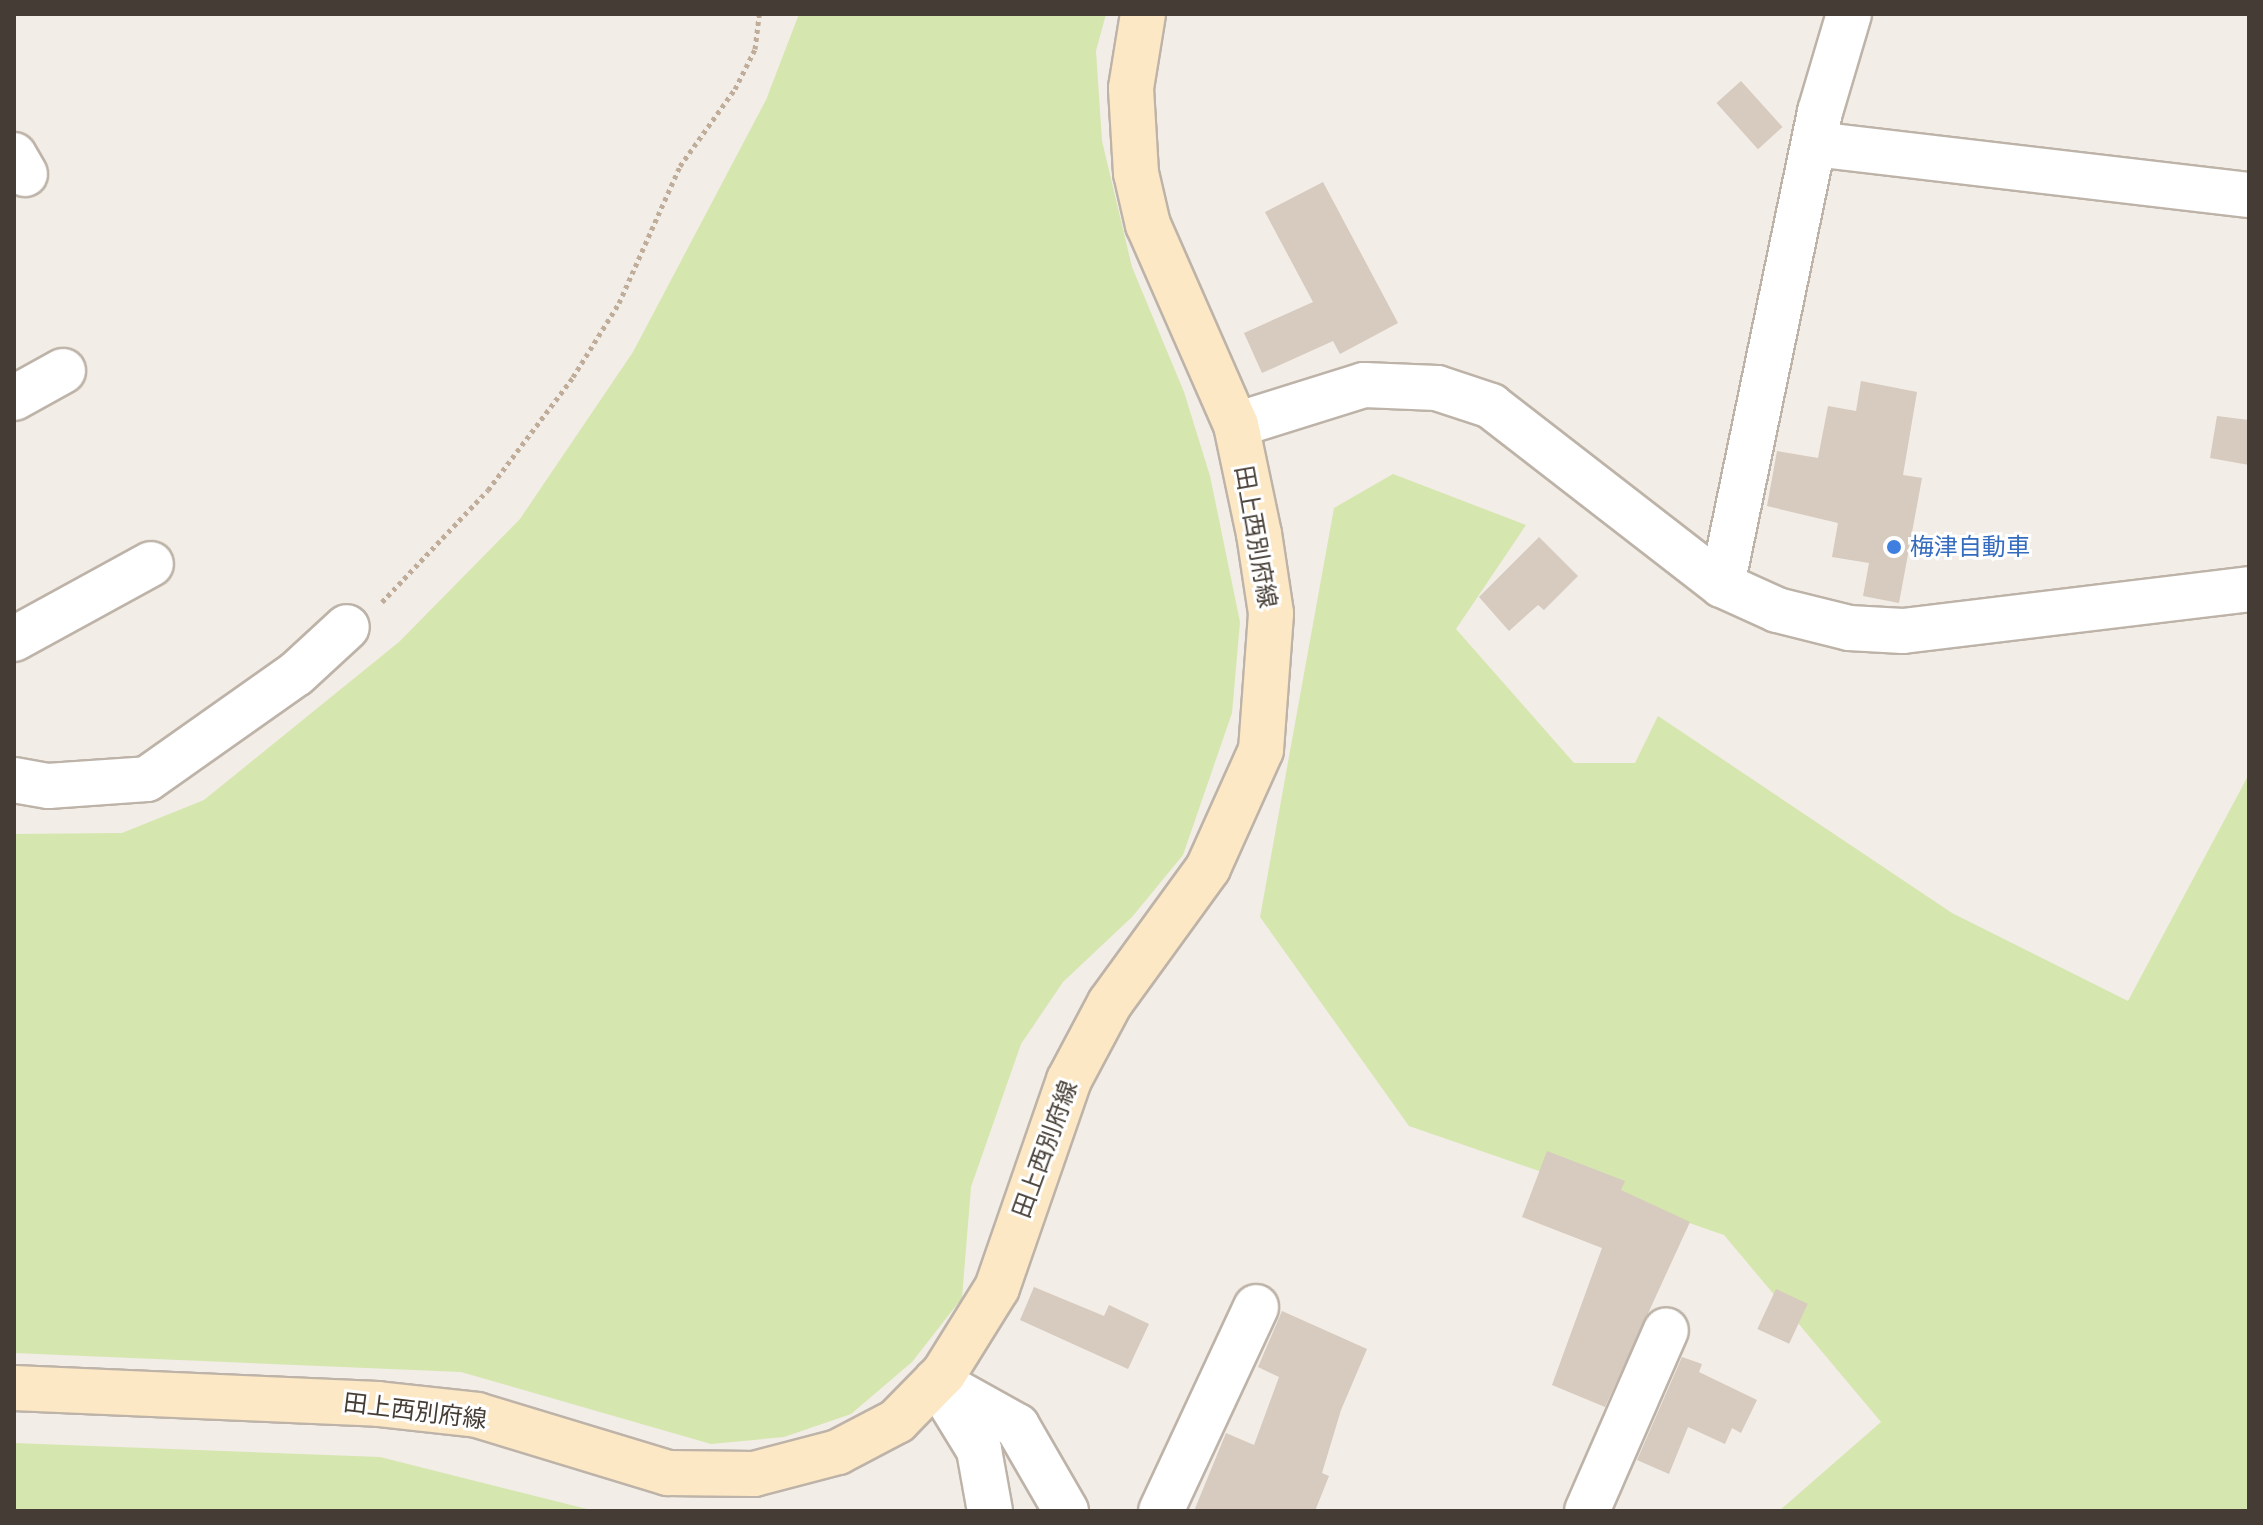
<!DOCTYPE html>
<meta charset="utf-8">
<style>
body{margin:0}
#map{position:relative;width:2263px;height:1525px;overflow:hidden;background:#f2ede6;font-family:"Public Sans","Noto Sans JP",sans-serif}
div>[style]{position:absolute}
.green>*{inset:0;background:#d5e6af}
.building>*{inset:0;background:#d7cabe;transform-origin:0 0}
.path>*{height:5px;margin-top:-2.5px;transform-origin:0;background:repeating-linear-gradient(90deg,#bfad9a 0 4px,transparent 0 8px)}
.roads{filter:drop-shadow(2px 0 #bdb3a8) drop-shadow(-2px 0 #bdb3a8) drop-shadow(0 2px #bdb3a8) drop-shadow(0 -2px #bdb3a8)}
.street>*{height:44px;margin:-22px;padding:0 22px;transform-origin:22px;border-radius:22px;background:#fff}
.secondary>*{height:44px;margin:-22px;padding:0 22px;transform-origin:22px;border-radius:22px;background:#fde8c5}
.dots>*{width:22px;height:22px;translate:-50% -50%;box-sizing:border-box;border:4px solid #fff;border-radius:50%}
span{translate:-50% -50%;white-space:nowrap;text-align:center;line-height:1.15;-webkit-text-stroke:6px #fff;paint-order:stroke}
.street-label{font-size:24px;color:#453d35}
.shop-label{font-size:24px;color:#366cbe}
.left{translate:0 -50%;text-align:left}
.frame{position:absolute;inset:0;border:16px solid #453d35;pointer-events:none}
</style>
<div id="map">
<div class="green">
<i style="clip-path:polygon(799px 14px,1106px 14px,1096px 51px,1102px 141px,1132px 267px,1184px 392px,1210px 476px,1240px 622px,1232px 713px,1183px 855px,1132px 917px,1063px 982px,1021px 1044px,971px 1187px,962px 1298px,912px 1362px,851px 1414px,784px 1437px,711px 1444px,461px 1372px,14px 1353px,14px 834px,122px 833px,204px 800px,399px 642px,520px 519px,633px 352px,766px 100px)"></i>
<i style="clip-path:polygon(1393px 474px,1526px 525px,1456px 629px,1574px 763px,1635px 763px,1658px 716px,1952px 913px,2128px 1001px,2249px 774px,2249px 1511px,1779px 1511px,1881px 1422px,1724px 1235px,1409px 1126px,1260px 917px,1334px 508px)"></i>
<i style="clip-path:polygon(14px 1443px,380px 1457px,595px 1511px,14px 1511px)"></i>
</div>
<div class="building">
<i style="left:1741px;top:81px;width:62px;height:33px;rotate:48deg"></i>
<i style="clip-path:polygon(1323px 182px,1398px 323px,1340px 354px,1333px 341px,1262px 373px,1244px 333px,1313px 302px,1265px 212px)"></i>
<i style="clip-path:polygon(1861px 381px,1917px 392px,1903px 475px,1922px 478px,1899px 603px,1863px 596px,1869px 563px,1832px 557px,1838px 523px,1767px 506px,1777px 451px,1818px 458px,1828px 406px,1856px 411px)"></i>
<i style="clip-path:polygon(2217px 416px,2249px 420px,2249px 465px,2210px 458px)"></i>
<i style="clip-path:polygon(1539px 537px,1578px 576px,1544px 610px,1538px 605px,1509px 631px,1479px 597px)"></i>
<i style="clip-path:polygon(1547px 1151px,1625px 1181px,1621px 1190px,1690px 1222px,1605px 1407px,1552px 1385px,1602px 1248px,1522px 1217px)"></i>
<i style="clip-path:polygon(1034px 1287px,1104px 1316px,1109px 1305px,1149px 1324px,1128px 1369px,1020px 1320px)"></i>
<i style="left:1776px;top:1289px;width:35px;height:44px;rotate:25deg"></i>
<i style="clip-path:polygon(1282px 1311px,1367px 1349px,1341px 1410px,1322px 1473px,1329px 1476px,1315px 1511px,1194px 1511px,1226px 1433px,1254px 1445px,1279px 1377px,1258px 1367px)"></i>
<i style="clip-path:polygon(1682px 1357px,1702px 1364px,1699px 1372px,1757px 1400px,1741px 1433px,1732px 1428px,1725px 1444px,1688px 1427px,1669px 1474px,1637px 1460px)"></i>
</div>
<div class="path">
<i style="left:382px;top:602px;width:154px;rotate:-46.6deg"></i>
<i style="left:488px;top:490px;width:141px;rotate:-53deg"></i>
<i style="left:573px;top:377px;width:87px;rotate:-58.1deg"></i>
<i style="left:619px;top:303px;width:150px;rotate:-66deg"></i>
<i style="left:680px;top:166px;width:95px;rotate:-54.5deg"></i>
<i style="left:735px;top:89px;width:45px;rotate:-63.4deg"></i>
<i style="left:755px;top:49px;width:35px;rotate:-83deg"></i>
</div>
<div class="roads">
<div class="street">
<i style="left:1814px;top:144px;width:438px;rotate:6.7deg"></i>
<i style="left:14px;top:155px;width:22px;rotate:60deg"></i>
<i style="left:14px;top:398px;width:56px;rotate:-28.9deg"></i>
<i style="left:1236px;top:425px;width:134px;rotate:-17.4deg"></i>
<i style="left:1364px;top:385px;width:73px;rotate:2.4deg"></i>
<i style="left:1437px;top:388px;width:57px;rotate:18.4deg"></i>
<i style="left:1491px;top:406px;width:292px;rotate:37.8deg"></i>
<i style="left:1722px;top:585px;width:60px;rotate:24.4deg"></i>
<i style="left:1777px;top:610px;width:74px;rotate:14deg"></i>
<i style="left:1849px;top:628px;width:54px;rotate:3.2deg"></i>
<i style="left:1903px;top:631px;width:349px;rotate:-6.9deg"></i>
<i style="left:1722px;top:585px;width:483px;rotate:-78.3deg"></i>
<i style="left:1820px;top:112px;width:102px;rotate:-73.5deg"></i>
<i style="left:14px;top:639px;width:156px;rotate:-28.7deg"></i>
<i style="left:14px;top:780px;width:35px;rotate:10deg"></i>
<i style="left:48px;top:786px;width:99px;rotate:-4deg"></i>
<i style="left:147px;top:779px;width:182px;rotate:-35.2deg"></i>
<i style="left:296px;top:674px;width:69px;rotate:-42.7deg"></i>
<i style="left:936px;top:1381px;width:93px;rotate:29.1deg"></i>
<i style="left:1017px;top:1426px;width:98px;rotate:60deg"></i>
<i style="left:938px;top:1383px;width:79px;rotate:58.5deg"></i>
<i style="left:979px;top:1450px;width:62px;rotate:79.8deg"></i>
<i style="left:1161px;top:1511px;width:225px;rotate:-65deg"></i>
<i style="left:1587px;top:1511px;width:197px;rotate:-66.4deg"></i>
</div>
<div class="secondary">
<i style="left:14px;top:1388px;width:364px;rotate:2.5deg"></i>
<i style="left:378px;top:1404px;width:100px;rotate:6.3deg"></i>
<i style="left:477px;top:1415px;width:200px;rotate:16.9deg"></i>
<i style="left:668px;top:1473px;width:86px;rotate:0.7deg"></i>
<i style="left:754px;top:1474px;width:87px;rotate:-14.7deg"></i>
<i style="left:838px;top:1452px;width:67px;rotate:-27.7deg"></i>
<i style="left:897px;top:1421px;width:67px;rotate:-45.6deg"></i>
<i style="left:944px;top:1373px;width:100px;rotate:-58.1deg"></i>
<i style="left:997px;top:1288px;width:220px;rotate:-70.9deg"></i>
<i style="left:1069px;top:1080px;width:87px;rotate:-62deg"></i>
<i style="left:1110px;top:1003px;width:167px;rotate:-54deg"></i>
<i style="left:1208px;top:868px;width:129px;rotate:-65.8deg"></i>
<i style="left:1261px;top:750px;width:137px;rotate:-85.8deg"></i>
<i style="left:1271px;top:613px;width:80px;rotate:-98.6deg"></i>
<i style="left:1259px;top:534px;width:111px;rotate:-101.9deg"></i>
<i style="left:1236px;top:425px;width:219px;rotate:-113.7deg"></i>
<i style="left:1148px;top:225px;width:53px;rotate:-103deg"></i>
<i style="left:1136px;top:173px;width:85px;rotate:-93.4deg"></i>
<i style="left:1131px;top:88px;width:75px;rotate:-80.8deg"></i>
</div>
</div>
<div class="dots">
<i style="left:1894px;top:547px;background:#3f7fe0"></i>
</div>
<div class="street-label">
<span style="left:1256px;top:537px;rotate:80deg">田上西別府線</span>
<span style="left:1045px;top:1149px;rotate:-70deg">田上西別府線</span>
<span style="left:415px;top:1411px;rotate:7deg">田上西別府線</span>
</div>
<div class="shop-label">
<span class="left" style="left:1910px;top:547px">梅津自動車</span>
</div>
<div class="frame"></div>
</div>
